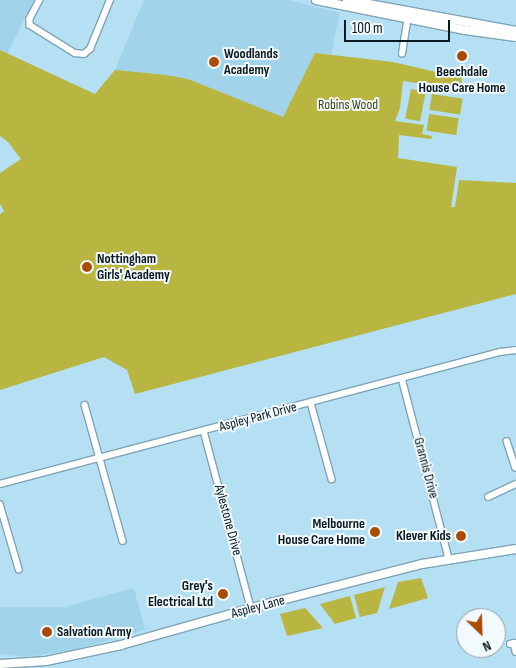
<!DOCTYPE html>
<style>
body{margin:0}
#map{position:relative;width:516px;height:668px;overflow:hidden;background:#b5dff2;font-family:"Sofia Sans Condensed",sans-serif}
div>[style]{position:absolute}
.built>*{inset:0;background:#a1d3ea}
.green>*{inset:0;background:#b8b541;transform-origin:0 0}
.roads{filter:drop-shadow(1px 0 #7ca4b6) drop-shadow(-1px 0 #7ca4b6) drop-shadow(0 1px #7ca4b6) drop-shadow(0 -1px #7ca4b6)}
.street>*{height:5.5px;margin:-2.75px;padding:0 2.75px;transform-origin:2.75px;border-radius:2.75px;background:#fff}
.secondary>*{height:8px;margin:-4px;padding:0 4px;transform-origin:4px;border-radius:4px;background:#fff}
.dots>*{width:14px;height:14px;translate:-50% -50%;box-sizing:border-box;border:2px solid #f2fafe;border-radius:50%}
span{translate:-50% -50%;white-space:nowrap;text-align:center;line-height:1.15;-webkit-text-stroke:4px #f2fafe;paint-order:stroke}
.poi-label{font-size:14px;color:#091920;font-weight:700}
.left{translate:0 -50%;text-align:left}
.right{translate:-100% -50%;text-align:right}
.park-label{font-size:14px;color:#474616}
.street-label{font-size:14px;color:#091920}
.north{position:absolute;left:456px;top:608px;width:50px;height:50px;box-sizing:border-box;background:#f2fafe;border:1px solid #95a0a5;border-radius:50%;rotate:156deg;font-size:14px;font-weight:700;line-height:20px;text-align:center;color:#091920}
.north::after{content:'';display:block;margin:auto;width:18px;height:22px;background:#ab4b01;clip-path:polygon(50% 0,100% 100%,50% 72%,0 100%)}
.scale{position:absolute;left:344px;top:20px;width:106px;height:22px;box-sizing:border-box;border:2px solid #091920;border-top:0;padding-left:6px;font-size:15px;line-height:18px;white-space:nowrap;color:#091920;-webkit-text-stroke:4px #f2fafe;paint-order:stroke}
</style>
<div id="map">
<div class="built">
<i style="clip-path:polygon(0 0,34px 0,7px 54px,0 50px)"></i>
<i style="clip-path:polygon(144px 0,288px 0,340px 13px,331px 54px,315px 53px,284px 118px,188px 79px,115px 70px)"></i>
<i style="clip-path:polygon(134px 588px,145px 630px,74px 650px,26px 657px,0 654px,0 607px,64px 607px)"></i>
</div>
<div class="green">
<i style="clip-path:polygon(0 50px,95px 94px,115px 70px,166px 75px,188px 79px,283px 117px,315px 53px,393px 62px,462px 78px,461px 90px,403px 81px,400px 108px,395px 121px,424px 125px,422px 134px,432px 136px,431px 139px,399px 135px,398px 158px,457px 167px,451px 207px,455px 207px,459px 180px,516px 183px,516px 294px,135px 394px,127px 370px,104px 357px,0 390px,0 214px,4px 211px,0 204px,0 173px,21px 159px,8px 142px,0 136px)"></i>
<i style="left:411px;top:89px;width:15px;height:30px;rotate:11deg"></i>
<i style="left:432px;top:94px;width:31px;height:16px;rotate:9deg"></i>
<i style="left:429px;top:114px;width:30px;height:17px;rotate:8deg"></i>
<i style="clip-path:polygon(421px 578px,428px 598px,389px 609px,398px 582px)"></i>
<i style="clip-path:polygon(385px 587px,377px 613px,360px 617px,354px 595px)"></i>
<i style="clip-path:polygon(350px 596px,356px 618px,335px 624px,320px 604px)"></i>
<i style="clip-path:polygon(305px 608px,323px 628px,287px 636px,280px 614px)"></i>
</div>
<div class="roads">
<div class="street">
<i style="left:40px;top:0;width:21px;rotate:118deg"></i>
<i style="left:30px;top:19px;width:6px;rotate:90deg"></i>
<i style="left:30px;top:25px;width:53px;rotate:31.9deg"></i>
<i style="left:75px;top:53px;width:9px;rotate:6deg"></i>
<i style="left:84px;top:54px;width:8px;rotate:-40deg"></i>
<i style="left:90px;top:49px;width:53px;rotate:-67.8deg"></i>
<i style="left:402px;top:54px;width:38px;rotate:-81deg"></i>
<i style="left:402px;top:378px;width:186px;rotate:75.4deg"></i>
<i style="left:311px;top:403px;width:79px;rotate:74.6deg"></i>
<i style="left:85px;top:405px;width:141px;rotate:74.4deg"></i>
<i style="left:204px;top:431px;width:183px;rotate:75.1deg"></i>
<i style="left:507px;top:441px;width:28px;rotate:72deg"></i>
<i style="left:0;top:484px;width:517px;rotate:-14.79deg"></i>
<i style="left:500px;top:352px;width:16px;rotate:-7deg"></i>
<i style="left:488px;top:497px;width:31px;rotate:-25deg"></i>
<i style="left:0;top:504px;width:68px;rotate:73.7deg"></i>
<i style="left:510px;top:644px;width:4px;rotate:-14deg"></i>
<i style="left:514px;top:643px;width:9px;rotate:77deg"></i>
</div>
<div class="secondary">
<i style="left:316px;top:0;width:152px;rotate:11.4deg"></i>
<i style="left:465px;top:30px;width:51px;rotate:7.8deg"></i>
<i style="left:347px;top:0;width:172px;rotate:10.4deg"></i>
<i style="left:0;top:664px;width:46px;rotate:-3.7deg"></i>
<i style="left:46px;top:661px;width:77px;rotate:-12deg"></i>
<i style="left:121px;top:645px;width:159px;rotate:-15.7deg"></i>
<i style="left:274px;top:602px;width:153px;rotate:-14.4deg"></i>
<i style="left:422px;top:564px;width:95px;rotate:-9.1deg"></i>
</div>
</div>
<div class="dots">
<i style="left:462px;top:56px;background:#ab4b01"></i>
<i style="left:214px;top:62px;background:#ab4b01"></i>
<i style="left:87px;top:267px;background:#ab4b01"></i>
<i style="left:375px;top:532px;background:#ab4b01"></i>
<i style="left:461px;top:536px;background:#ab4b01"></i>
<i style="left:223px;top:594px;background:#ab4b01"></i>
<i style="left:47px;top:632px;background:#ab4b01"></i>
</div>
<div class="poi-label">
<span class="left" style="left:224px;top:62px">Woodlands<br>Academy</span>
<span style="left:462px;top:80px">Beechdale<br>House Care Home</span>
<span class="left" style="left:97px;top:267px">Nottingham<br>Girls' Academy</span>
<span class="right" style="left:365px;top:532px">Melbourne<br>House Care Home</span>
<span class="right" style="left:451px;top:536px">Klever Kids</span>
<span class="right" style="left:213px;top:594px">Grey's<br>Electrical Ltd</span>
<span class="left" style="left:57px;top:632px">Salvation Army</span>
</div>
<div class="park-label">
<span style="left:348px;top:105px">Robins Wood</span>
</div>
<div class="street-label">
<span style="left:258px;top:417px;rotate:-15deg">Aspley Park Drive</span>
<span style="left:426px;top:468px;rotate:75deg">Grannis Drive</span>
<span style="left:228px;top:520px;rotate:75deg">Aylestone Drive</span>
<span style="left:258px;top:607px;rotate:-15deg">Aspley Lane</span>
</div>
<div class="north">N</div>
<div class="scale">100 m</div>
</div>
